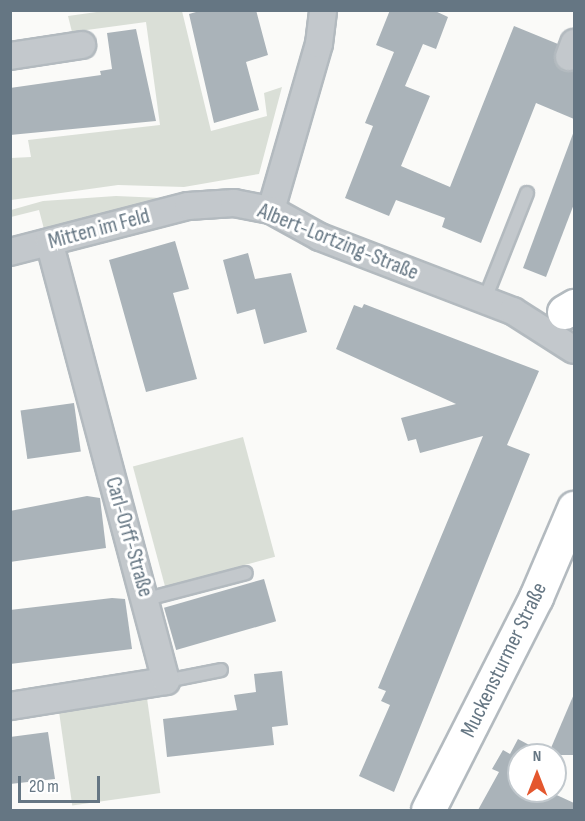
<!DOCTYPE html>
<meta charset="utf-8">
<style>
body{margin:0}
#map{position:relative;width:585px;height:821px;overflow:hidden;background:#fafaf8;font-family:"Sofia Sans Condensed",sans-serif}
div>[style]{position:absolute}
.green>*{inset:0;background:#dadfd7;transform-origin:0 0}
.building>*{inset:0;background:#aab3b9;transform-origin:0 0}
.roads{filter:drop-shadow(2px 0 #b3babf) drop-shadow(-2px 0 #b3babf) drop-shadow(0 2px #b3babf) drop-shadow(0 -2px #b3babf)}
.service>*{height:12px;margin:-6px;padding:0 6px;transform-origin:6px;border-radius:6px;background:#c3c8cc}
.minor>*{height:26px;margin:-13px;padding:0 13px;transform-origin:13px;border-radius:13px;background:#c3c8cc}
.secondary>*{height:33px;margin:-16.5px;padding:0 16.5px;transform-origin:16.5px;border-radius:16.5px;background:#fff}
span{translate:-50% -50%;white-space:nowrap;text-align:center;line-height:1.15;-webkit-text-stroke:6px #fff;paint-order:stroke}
.street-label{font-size:22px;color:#657683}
.frame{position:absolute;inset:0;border:12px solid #657683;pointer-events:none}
.north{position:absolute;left:507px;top:743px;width:60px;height:60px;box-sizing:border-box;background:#fff;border:2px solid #c1c8cd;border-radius:50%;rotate:0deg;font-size:16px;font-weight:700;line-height:24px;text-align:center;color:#657683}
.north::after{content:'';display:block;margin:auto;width:21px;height:27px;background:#e4572e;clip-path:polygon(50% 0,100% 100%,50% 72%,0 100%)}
.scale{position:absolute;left:18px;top:776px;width:82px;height:27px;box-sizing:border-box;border:3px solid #657683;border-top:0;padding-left:8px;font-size:18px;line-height:21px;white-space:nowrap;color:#657683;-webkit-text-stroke:4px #fff;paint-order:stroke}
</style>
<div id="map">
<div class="green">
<i style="clip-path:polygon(104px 11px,182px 11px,211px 131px,267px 116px,264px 93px,282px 87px,259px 174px,184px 187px,118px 185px,11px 200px,11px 158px,31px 157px,28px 140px,160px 125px,146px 22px,72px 32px,68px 16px)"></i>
<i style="clip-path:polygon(116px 196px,162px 198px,44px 229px,39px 210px,11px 217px,11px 210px,43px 201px)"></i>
<i style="left:243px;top:437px;width:124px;height:114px;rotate:75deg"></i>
<i style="left:147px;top:698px;width:96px;height:89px;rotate:82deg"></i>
</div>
<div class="building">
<i style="clip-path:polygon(203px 10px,256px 10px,268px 55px,246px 62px,259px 110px,214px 123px,189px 14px)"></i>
<i style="clip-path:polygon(390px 10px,433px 10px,448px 17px,436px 49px,423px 44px,405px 86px,430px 96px,401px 166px,450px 187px,514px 26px,558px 44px,557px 66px,574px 71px,574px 119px,536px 103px,481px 243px,442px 227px,445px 218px,396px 200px,389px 216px,345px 198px,373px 126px,365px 123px,394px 52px,376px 45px)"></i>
<i style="clip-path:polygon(136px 29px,156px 121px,10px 135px,10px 88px,101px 75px,100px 71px,112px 69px,107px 33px)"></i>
<i style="clip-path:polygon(574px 131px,574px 204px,546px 277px,523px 268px)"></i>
<i style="clip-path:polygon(175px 241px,189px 289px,173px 293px,197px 379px,146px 392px,109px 260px)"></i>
<i style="clip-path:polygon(248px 253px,255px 279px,291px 273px,307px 332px,264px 344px,255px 309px,237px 314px,223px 260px)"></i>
<i style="clip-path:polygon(364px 304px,539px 371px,507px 445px,530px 454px,394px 792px,359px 776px,390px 705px,381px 701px,386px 691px,378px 688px,483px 436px,420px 453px,416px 439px,408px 441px,401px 418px,456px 404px,336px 349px,354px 305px,362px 308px)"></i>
<i style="left:74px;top:403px;width:49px;height:54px;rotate:82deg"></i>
<i style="clip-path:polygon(87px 496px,100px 498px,106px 548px,10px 562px,10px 511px)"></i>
<i style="left:264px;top:579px;width:44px;height:104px;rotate:74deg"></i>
<i style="clip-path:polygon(112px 598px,125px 599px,132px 649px,10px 664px,10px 610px)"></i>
<i style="clip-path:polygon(282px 671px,288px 725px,272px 727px,274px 745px,167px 757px,163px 719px,237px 710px,234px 695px,256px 692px,254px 674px)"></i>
<i style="clip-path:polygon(574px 694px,574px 755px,548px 755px)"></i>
<i style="clip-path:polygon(48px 732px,55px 779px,10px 784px,10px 737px)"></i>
<i style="clip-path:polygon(518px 739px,548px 755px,519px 755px,519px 791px,548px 791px,574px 803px,574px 810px,478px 810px,499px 772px,492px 769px,503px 750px,510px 754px)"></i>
</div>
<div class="roads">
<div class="service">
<i style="left:485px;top:299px;width:114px;rotate:-68.4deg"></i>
<i style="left:147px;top:599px;width:102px;rotate:-14.7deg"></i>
<i style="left:166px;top:681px;width:56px;rotate:-11.3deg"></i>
</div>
<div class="minor">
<i style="left:10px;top:56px;width:73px;rotate:-8.7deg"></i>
<i style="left:569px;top:57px;width:15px;rotate:-70deg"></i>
<i style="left:271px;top:210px;width:173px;rotate:-73.9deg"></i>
<i style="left:319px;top:44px;width:34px;rotate:-83deg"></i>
<i style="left:10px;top:252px;width:184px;rotate:-14.5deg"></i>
<i style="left:188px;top:206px;width:46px;rotate:-3.7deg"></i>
<i style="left:234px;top:203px;width:38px;rotate:11deg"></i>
<i style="left:271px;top:210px;width:56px;rotate:28.9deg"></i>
<i style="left:320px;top:237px;width:207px;rotate:21deg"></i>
<i style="left:513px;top:311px;width:72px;rotate:32.6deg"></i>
<i style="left:10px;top:706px;width:158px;rotate:-9.1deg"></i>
<i style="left:166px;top:681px;width:454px;rotate:-104.9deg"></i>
</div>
<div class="secondary">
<i style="left:564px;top:312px;width:12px;rotate:-31deg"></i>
<i style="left:428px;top:810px;width:239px;rotate:-63.1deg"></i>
<i style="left:536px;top:597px;width:97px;rotate:-66.9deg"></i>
</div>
</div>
<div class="street-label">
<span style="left:99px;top:229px;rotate:-15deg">Mitten im Feld</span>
<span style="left:338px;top:242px;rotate:22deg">Albert-Lortzing-Straße</span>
<span style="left:129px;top:537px;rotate:74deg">Carl-Orff-Straße</span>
<span style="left:504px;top:660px;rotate:-64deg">Muckensturmer Straße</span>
</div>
<div class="frame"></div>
<div class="north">N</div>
<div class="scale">20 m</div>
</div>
